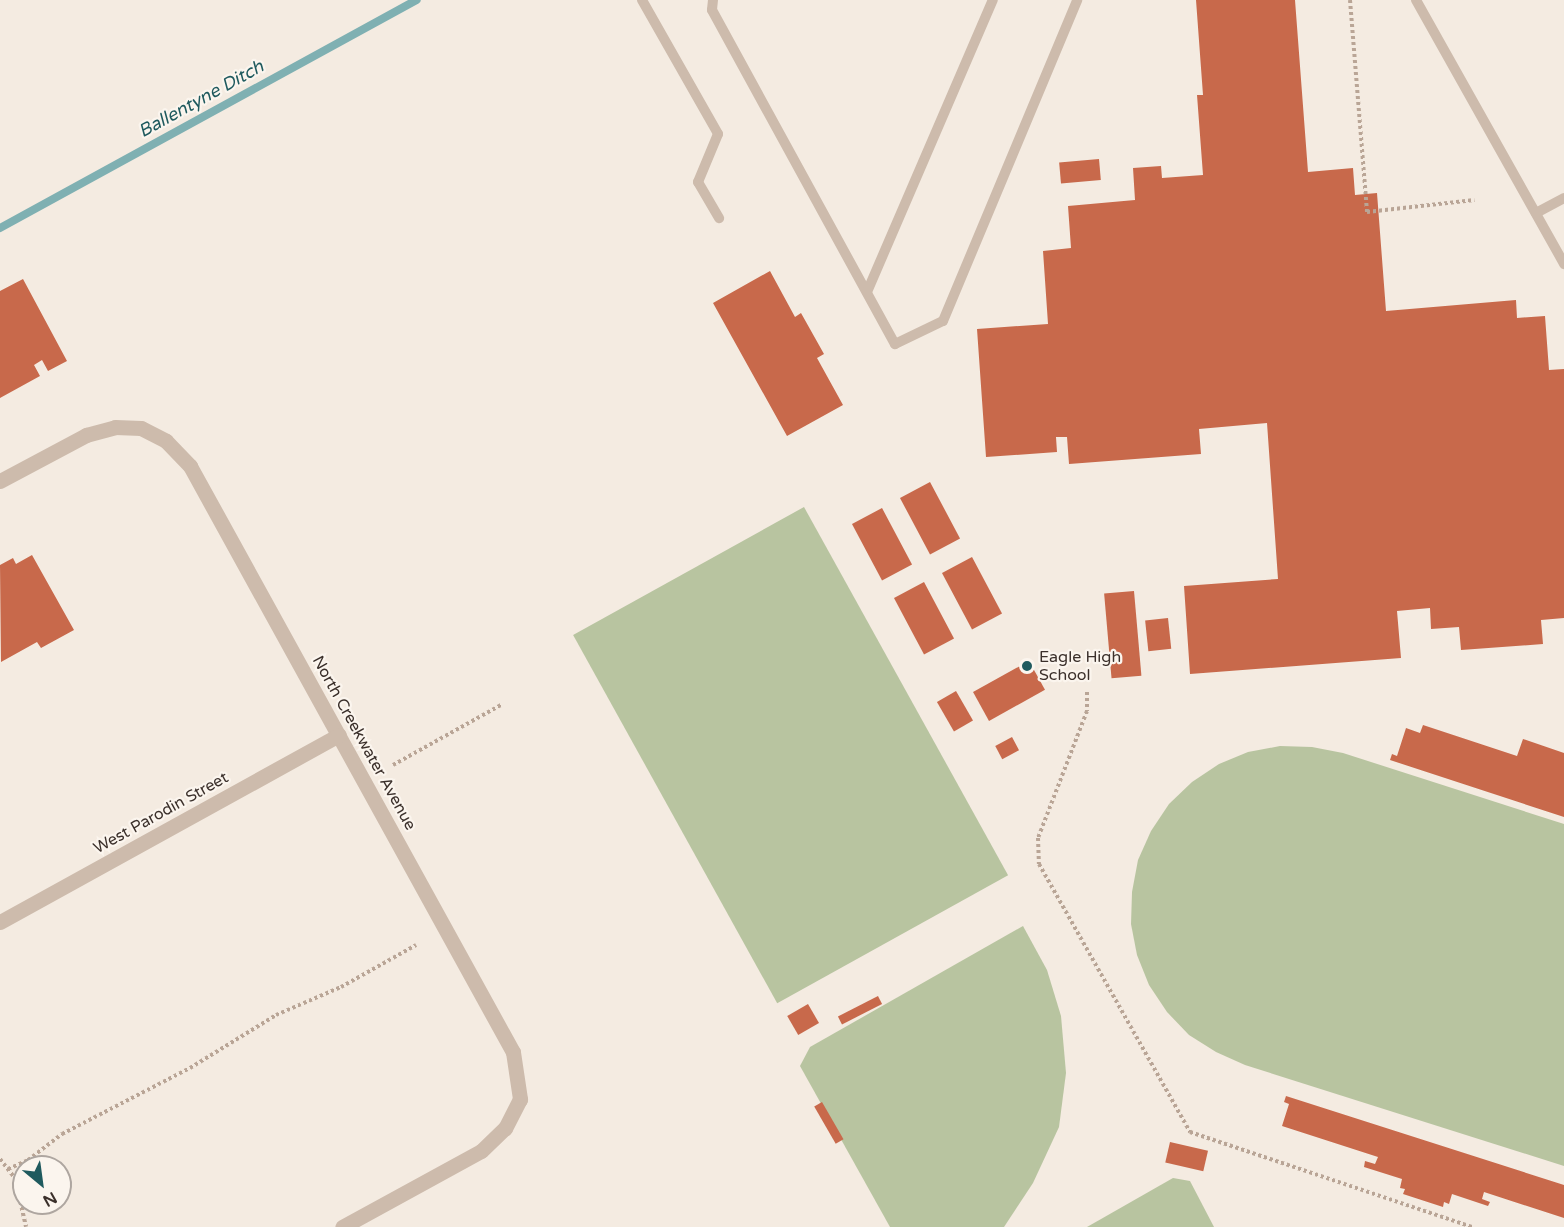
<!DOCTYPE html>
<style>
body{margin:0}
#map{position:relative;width:1564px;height:1227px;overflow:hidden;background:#f4ebe1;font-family:"Varela Round",sans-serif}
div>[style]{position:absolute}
.green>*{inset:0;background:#b8c4a0;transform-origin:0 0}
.stream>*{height:8px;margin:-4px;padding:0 4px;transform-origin:4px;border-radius:4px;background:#7fb0b2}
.building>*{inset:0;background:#c8694b;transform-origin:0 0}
.path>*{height:4px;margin-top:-2px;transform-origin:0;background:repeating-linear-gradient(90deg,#b9a596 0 3px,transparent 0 6px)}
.lane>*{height:10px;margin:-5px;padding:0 5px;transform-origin:5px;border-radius:5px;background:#cdbbac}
.street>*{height:15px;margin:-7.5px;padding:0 7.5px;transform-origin:7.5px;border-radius:7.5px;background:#cdbbac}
.dots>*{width:16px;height:16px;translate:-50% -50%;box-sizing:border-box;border:3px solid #fbf5ee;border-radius:50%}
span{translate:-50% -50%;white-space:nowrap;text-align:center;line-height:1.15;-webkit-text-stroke:4.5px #fbf5ee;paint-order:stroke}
.poi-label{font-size:16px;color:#3b302b}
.left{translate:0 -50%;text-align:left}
.street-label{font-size:16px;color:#3b302b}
.water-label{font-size:18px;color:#1f5a5e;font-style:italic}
.north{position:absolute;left:12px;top:1155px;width:60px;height:60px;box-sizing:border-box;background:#fbf5ee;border:2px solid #aea6a0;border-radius:50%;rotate:151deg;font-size:16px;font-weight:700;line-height:24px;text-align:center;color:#3b302b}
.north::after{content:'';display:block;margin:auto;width:21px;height:27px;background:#1f5a5e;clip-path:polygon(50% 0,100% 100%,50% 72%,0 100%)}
</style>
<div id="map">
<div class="green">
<i style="left:804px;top:507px;width:421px;height:264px;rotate:61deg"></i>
<i style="clip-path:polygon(1280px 746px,1312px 747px,1343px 753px,1564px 824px,1564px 1166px,1245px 1065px,1216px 1052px,1189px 1035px,1167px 1012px,1149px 985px,1137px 955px,1131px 924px,1132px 892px,1138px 860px,1151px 831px,1169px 804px,1192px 782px,1219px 764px,1248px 752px)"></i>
<i style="clip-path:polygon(1023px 926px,1047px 970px,1061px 1016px,1066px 1073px,1059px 1127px,1033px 1183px,1004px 1227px,890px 1227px,800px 1066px,810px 1047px)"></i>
<i style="clip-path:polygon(1173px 1178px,1190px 1181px,1214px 1227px,1087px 1227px)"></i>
</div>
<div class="stream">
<i style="left:0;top:228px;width:475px;rotate:-28.7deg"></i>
</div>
<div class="building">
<i style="clip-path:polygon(1196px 0,1295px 0,1308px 172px,1353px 168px,1355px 195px,1377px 193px,1386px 311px,1516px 300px,1517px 318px,1545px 316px,1549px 370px,1564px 369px,1564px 618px,1541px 620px,1543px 644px,1461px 650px,1459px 627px,1431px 629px,1430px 608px,1397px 611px,1401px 658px,1190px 674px,1184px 586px,1278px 579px,1267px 423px,1199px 429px,1201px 454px,1069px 464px,1067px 437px,1056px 437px,1057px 452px,986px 457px,977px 329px,1048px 324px,1043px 251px,1071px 248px,1068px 206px,1135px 200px,1133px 168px,1161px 166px,1162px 178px,1203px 175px,1197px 95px,1203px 95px)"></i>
<i style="left:1099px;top:159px;width:21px;height:40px;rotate:85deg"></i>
<i style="clip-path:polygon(770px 271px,795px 317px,801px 313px,824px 354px,817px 358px,843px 405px,787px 436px,713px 303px)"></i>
<i style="clip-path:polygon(23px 279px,67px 361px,48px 371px,42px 360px,34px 365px,40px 376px,0 398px,0 291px)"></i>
<i style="left:930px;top:482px;width:64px;height:34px;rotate:62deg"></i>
<i style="left:882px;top:508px;width:64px;height:34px;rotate:62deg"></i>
<i style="clip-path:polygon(32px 555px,74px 630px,41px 648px,37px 642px,1px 662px,0 565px,13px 558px,16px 564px)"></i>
<i style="left:972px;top:557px;width:64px;height:34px;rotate:62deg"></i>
<i style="left:924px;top:582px;width:64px;height:34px;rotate:62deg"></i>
<i style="left:1134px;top:591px;width:85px;height:30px;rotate:85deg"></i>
<i style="left:1168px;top:618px;width:31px;height:23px;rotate:84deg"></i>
<i style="left:1029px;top:661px;width:33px;height:64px;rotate:61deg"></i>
<i style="left:956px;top:691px;width:34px;height:22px;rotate:60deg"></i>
<i style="clip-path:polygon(1423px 725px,1517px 756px,1523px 739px,1564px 753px,1564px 817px,1390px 760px,1392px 754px,1397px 756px,1406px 728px,1420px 733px)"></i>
<i style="left:1012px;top:737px;width:15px;height:19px;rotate:62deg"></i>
<i style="left:878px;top:996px;width:9px;height:45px;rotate:63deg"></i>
<i style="left:808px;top:1004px;width:22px;height:24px;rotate:60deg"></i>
<i style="clip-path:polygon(1286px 1096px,1564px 1185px,1564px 1218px,1484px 1192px,1482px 1199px,1490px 1202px,1488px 1206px,1452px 1194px,1449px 1204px,1444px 1202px,1443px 1207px,1403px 1194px,1405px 1189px,1400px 1188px,1402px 1179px,1364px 1167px,1365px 1161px,1375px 1164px,1378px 1157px,1282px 1126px,1289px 1104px,1284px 1102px)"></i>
<i style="left:822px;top:1102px;width:43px;height:9px;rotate:60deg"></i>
<i style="left:1170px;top:1142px;width:39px;height:21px;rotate:13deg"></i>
</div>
<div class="path">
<i style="left:1350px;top:0;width:213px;rotate:85.4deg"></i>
<i style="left:1367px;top:212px;width:108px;rotate:-6.4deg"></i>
<i style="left:1087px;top:692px;width:19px;rotate:90deg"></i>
<i style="left:1087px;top:711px;width:136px;rotate:111.1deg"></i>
<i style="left:1038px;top:838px;width:26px;rotate:88deg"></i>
<i style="left:1039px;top:864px;width:308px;rotate:60.6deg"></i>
<i style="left:1190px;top:1132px;width:298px;rotate:18.6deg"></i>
<i style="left:393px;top:765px;width:124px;rotate:-29.1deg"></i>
<i style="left:0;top:1159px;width:24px;rotate:52deg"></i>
<i style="left:15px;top:1178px;width:50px;rotate:77.3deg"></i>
<i style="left:8px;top:1169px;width:22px;rotate:-24deg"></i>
<i style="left:28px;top:1160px;width:43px;rotate:-37.4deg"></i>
<i style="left:62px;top:1134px;width:144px;rotate:-27.3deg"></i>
<i style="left:190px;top:1068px;width:101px;rotate:-31.6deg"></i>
<i style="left:276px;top:1015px;width:71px;rotate:-23.3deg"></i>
<i style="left:341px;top:987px;width:86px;rotate:-29.2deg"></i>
</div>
<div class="lane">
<i style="left:642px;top:0;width:154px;rotate:60.4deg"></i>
<i style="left:718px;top:134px;width:52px;rotate:112.6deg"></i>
<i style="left:698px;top:182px;width:42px;rotate:59.7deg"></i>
<i style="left:713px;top:0;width:10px;rotate:96deg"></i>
<i style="left:712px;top:10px;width:381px;rotate:61.3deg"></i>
<i style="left:895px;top:344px;width:53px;rotate:-25.6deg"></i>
<i style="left:943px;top:321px;width:348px;rotate:-67.3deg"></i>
<i style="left:1416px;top:0;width:303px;rotate:60.7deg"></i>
<i style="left:1536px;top:213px;width:32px;rotate:-28deg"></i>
<i style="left:867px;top:292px;width:318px;rotate:-66.7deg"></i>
</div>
<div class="street">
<i style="left:0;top:481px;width:98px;rotate:-28.1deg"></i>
<i style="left:86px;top:435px;width:30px;rotate:-15deg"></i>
<i style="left:115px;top:427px;width:26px;rotate:2deg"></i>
<i style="left:141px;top:428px;width:28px;rotate:27deg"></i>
<i style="left:166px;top:441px;width:35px;rotate:46deg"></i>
<i style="left:190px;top:466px;width:669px;rotate:61.14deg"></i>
<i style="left:513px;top:1052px;width:48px;rotate:81.5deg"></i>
<i style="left:520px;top:1099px;width:33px;rotate:117deg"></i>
<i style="left:505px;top:1128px;width:33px;rotate:136deg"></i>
<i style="left:481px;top:1151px;width:158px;rotate:151.3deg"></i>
<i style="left:0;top:922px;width:387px;rotate:-28.9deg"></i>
</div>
<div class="dots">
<i style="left:1027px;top:666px;background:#1f5a5e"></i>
</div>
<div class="poi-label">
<span class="left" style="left:1039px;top:666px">Eagle High<br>School</span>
</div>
<div class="street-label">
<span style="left:364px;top:743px;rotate:61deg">North Creekwater Avenue</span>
<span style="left:161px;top:813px;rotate:-29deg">West Parodin Street</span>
</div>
<div class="water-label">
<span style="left:201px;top:99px;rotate:-29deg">Ballentyne Ditch</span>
</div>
<div class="north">N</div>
</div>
